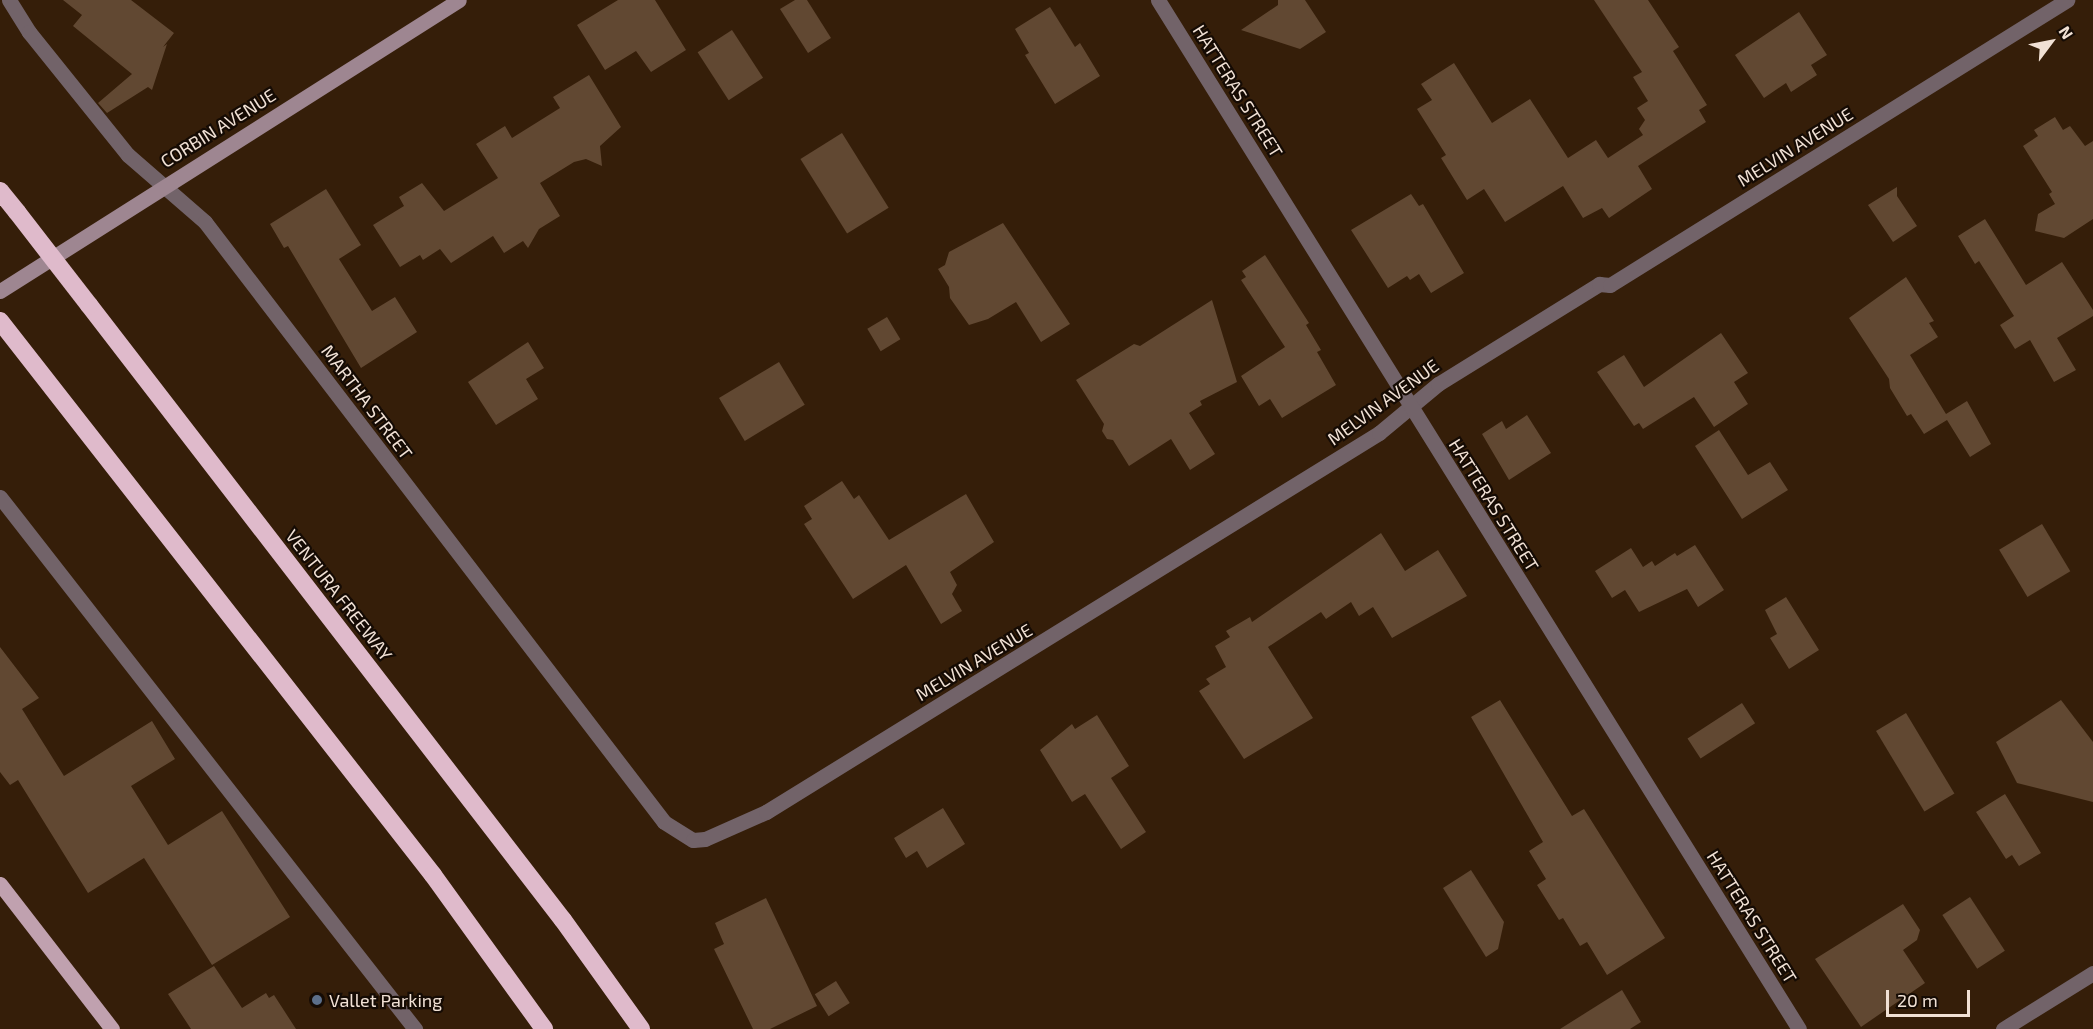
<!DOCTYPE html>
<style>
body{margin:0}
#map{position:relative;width:2093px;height:1029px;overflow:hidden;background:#351e09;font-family:"Exo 2",sans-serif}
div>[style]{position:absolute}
.building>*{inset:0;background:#614832;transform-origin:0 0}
.service>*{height:15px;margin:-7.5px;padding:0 7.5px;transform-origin:7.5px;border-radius:7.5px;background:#726369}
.minor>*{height:15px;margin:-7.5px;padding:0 7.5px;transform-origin:7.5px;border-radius:7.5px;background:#726369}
.secondary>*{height:15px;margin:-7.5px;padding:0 7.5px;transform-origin:7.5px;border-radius:7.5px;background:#9e8691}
.primary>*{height:15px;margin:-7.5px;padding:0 7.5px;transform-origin:7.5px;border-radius:7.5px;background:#c0a1af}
.motorway>*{height:18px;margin:-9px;padding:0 9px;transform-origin:9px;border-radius:9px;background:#dfbacb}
.motorway-bridge>*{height:18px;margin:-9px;padding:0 9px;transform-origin:9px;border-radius:9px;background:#dfbacb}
.dots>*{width:16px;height:16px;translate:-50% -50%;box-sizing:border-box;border:3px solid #150b04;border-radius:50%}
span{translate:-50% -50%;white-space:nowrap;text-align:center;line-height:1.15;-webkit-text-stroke:4.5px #150b04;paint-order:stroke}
.street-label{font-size:18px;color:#f1e1d5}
.poi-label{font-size:18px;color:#f1e1d5}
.left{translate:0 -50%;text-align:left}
.north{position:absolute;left:2021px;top:12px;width:60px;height:60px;-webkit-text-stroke:4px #150b04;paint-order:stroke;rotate:58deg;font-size:16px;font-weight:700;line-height:24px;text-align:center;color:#f1e1d5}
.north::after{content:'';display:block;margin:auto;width:21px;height:27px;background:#f1e1d5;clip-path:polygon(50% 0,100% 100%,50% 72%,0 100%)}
.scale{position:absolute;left:1886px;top:990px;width:84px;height:27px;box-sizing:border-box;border:3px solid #f1e1d5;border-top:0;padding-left:8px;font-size:18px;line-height:21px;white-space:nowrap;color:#f1e1d5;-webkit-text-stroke:4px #150b04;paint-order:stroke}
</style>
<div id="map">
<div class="building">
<i style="clip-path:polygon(63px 0,131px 0,174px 33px,163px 47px,167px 44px,152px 90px,148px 87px,107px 113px,98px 103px,132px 74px,73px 26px,82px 15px)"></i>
<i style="clip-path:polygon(618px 0,655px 0,686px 50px,651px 72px,636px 51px,605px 70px,577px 25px)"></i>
<i style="clip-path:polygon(795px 0,807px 0,831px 38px,808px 53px,780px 9px)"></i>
<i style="clip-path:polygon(1278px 0,1305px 0,1326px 32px,1300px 49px,1241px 30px,1278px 5px)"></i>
<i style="clip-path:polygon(1594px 0,1648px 0,1679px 47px,1673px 51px,1707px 105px,1699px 110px,1706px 122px,1638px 166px,1652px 189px,1609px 218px,1602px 208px,1583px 218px,1563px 186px,1505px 222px,1484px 189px,1467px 200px,1441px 158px,1446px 155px,1417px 109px,1432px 100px,1421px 84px,1454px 63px,1492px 123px,1530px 99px,1568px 158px,1596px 140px,1608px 158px,1643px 135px,1639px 129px,1645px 120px,1637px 108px,1648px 101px,1633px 77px,1642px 72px)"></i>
<i style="clip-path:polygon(1050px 7px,1075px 47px,1080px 43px,1100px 76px,1055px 104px,1025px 55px,1029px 53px,1015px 29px)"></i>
<i style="clip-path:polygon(1799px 12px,1827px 55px,1811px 65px,1817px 75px,1791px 92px,1786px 83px,1764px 98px,1735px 55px)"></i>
<i style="left:732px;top:30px;width:57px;height:41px;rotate:57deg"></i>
<i style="clip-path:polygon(589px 75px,621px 127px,600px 146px,602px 166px,586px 159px,574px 162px,540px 183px,560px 216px,539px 229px,528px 248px,523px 241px,504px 253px,493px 236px,451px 263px,440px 249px,423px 260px,420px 255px,400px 267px,373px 225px,404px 206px,399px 197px,422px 183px,444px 211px,498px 178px,476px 144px,505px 126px,512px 138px,560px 108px,553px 97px)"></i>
<i style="clip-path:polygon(2055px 117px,2063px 130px,2070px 126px,2085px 146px,2093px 141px,2093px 219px,2064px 238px,2035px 231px,2038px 214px,2055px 204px,2049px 194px,2052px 192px,2023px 146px,2038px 136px,2034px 130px)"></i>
<i style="left:842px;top:133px;width:88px;height:49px;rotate:58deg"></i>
<i style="clip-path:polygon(1897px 187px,1897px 196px,1917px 226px,1893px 242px,1868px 205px)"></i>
<i style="clip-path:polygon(326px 189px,361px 245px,339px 259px,372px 311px,395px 297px,417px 332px,361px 368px,288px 246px,284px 248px,270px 224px)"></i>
<i style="clip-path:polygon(1411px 194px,1419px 206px,1423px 204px,1464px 273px,1431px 293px,1419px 274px,1410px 280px,1407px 276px,1388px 288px,1351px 230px)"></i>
<i style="clip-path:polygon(1985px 219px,2026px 285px,2062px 262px,2093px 310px,2093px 316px,2057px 338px,2076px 370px,2054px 382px,2030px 340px,2015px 349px,2000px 325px,2014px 316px,1979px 261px,1975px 264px,1958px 236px)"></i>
<i style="clip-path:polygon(1003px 223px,1070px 324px,1041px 342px,1016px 302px,988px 319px,969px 325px,950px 298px,949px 287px,938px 269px,945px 265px,949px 252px)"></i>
<i style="clip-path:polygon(1265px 255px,1309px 323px,1306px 325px,1321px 350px,1317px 352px,1336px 385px,1282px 418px,1270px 399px,1259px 406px,1241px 376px,1285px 347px,1241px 280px,1246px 277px,1242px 271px)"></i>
<i style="clip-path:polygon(1906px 277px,1934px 321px,1929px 323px,1938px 337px,1910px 355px,1946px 414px,1967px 401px,1991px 444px,1970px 457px,1947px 420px,1924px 434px,1911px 414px,1907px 416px,1890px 388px,1889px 379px,1849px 318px)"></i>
<i style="clip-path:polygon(1212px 300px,1237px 382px,1200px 401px,1202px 405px,1189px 413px,1215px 454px,1190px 470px,1171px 439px,1129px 466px,1113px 440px,1107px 439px,1102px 431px,1104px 424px,1076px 380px,1134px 344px,1140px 346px)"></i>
<i style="left:887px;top:317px;width:26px;height:23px;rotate:59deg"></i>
<i style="clip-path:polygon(1721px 333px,1748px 373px,1734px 382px,1748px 404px,1714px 427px,1694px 397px,1643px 429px,1639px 423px,1634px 426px,1597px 372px,1624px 355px,1644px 387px)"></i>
<i style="clip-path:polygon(528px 342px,544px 368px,526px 379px,538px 399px,496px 425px,468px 382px)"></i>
<i style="left:779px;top:362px;width:50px;height:70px;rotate:59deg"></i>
<i style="clip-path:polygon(1527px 415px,1551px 453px,1509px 480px,1482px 434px,1502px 421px,1506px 429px)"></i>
<i style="clip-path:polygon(1719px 430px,1748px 475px,1770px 462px,1788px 490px,1742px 519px,1695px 446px)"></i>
<i style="clip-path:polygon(842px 481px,854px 499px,859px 495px,889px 540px,966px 494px,994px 542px,950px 572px,957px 585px,952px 594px,962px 611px,941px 624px,906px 565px,853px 599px,804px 524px,812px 519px,804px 506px)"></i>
<i style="left:2042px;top:524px;width:55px;height:50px;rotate:59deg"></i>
<i style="clip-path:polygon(1381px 533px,1405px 571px,1438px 550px,1467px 596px,1392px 638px,1373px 607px,1359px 616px,1351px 602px,1326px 619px,1321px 612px,1268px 647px,1313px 718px,1244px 759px,1199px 691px,1210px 684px,1206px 679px,1226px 667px,1215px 646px,1230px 637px,1226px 631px,1250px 617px,1252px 622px)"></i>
<i style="clip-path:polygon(1695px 545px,1724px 590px,1698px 607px,1687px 589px,1639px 612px,1625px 590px,1612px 598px,1595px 571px,1631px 548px,1643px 567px,1652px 561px,1655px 566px,1675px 553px,1677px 556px)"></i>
<i style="clip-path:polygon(1786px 597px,1819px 650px,1789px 669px,1770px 638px,1777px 634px,1765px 610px)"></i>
<i style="clip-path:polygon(0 647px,39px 698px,22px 709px,64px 776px,152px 721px,175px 759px,131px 786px,168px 845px,222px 811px,290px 917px,212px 965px,144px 858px,88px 893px,18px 780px,10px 785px,0 772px)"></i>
<i style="clip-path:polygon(1500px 700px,1572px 816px,1584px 809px,1665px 938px,1607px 975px,1587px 942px,1580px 946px,1563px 918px,1559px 920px,1537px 885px,1546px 879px,1529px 851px,1543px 842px,1471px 717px)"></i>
<i style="clip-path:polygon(2061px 700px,2093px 742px,2093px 802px,2017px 783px,1996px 742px)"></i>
<i style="left:1742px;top:703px;width:24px;height:65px;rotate:57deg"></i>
<i style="left:1906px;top:713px;width:94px;height:35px;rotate:59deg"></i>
<i style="clip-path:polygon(1097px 715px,1129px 766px,1111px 778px,1146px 832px,1121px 849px,1085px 794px,1072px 802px,1040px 750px,1072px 724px,1075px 729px)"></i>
<i style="clip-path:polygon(2005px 794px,2041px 853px,2019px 866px,2012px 855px,2006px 859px,1976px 812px)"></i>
<i style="clip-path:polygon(943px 808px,965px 844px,927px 868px,917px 851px,906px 858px,894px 838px)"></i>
<i style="clip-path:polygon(1471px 870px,1504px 922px,1498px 949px,1486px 957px,1443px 888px)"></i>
<i style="left:1970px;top:897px;width:64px;height:33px;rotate:57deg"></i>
<i style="clip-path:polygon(766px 898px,817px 1006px,770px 1029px,753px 1029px,714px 949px,724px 944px,715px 923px)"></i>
<i style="clip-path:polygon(1903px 904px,1920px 930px,1917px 940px,1903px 950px,1925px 983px,1861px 1027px,1815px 959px)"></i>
<i style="clip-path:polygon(214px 966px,242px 1008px,266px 993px,269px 998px,274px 995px,296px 1029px,191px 1029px,168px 994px)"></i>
<i style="left:836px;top:981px;width:26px;height:25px;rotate:58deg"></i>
<i style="clip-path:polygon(1622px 990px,1641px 1022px,1630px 1029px,1560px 1029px)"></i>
</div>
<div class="service">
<i style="left:0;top:497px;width:675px;rotate:52.04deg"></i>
</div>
<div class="minor">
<i style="left:9px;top:0;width:38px;rotate:58deg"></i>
<i style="left:29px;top:32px;width:158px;rotate:51.2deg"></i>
<i style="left:128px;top:155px;width:102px;rotate:41deg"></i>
<i style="left:205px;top:222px;width:755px;rotate:52.58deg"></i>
<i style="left:664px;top:822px;width:34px;rotate:32deg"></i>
<i style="left:693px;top:840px;width:12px;rotate:-5deg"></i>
<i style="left:705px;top:839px;width:67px;rotate:-23.9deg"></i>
<i style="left:766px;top:812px;width:721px;rotate:-31.73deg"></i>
<i style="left:1379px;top:433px;width:77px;rotate:-39.7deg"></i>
<i style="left:1438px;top:384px;width:190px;rotate:-31.8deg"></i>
<i style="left:1599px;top:284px;width:11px;rotate:5deg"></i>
<i style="left:1610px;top:285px;width:539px;rotate:-31.95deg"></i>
<i style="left:1158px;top:0;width:1212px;rotate:58.08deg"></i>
<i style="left:2003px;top:1029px;width:106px;rotate:-31.9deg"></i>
</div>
<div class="secondary">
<i style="left:0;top:291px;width:543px;rotate:-32.37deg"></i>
</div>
<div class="primary">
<i style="left:0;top:884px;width:183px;rotate:52.3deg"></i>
</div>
<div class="motorway">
<i style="left:0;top:191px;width:27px;rotate:51deg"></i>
<i style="left:89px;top:305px;width:776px;rotate:52.38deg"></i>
<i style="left:563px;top:920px;width:134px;rotate:54.4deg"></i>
<i style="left:0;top:321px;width:703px;rotate:51.99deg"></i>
<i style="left:433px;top:875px;width:190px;rotate:54.2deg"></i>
</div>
<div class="motorway-bridge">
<i style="left:17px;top:212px;width:118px;rotate:52.3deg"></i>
</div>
<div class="dots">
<i style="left:317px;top:1000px;background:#5c6f8a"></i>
</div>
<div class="street-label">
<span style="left:1238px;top:91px;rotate:58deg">HATTERAS STREET</span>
<span style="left:218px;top:128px;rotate:-32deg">CORBIN AVENUE</span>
<span style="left:1795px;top:147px;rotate:-32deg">MELVIN AVENUE</span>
<span style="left:367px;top:402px;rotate:53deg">MARTHA STREET</span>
<span style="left:1383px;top:402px;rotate:-36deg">MELVIN AVENUE</span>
<span style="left:1494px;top:505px;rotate:58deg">HATTERAS STREET</span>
<span style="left:339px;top:595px;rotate:52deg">VENTURA FREEWAY</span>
<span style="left:974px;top:662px;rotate:-31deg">MELVIN AVENUE</span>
<span style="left:1752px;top:917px;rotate:58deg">HATTERAS STREET</span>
</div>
<div class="poi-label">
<span class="left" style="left:329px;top:1000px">Vallet Parking</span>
</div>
<div class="north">N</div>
<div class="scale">20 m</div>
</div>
